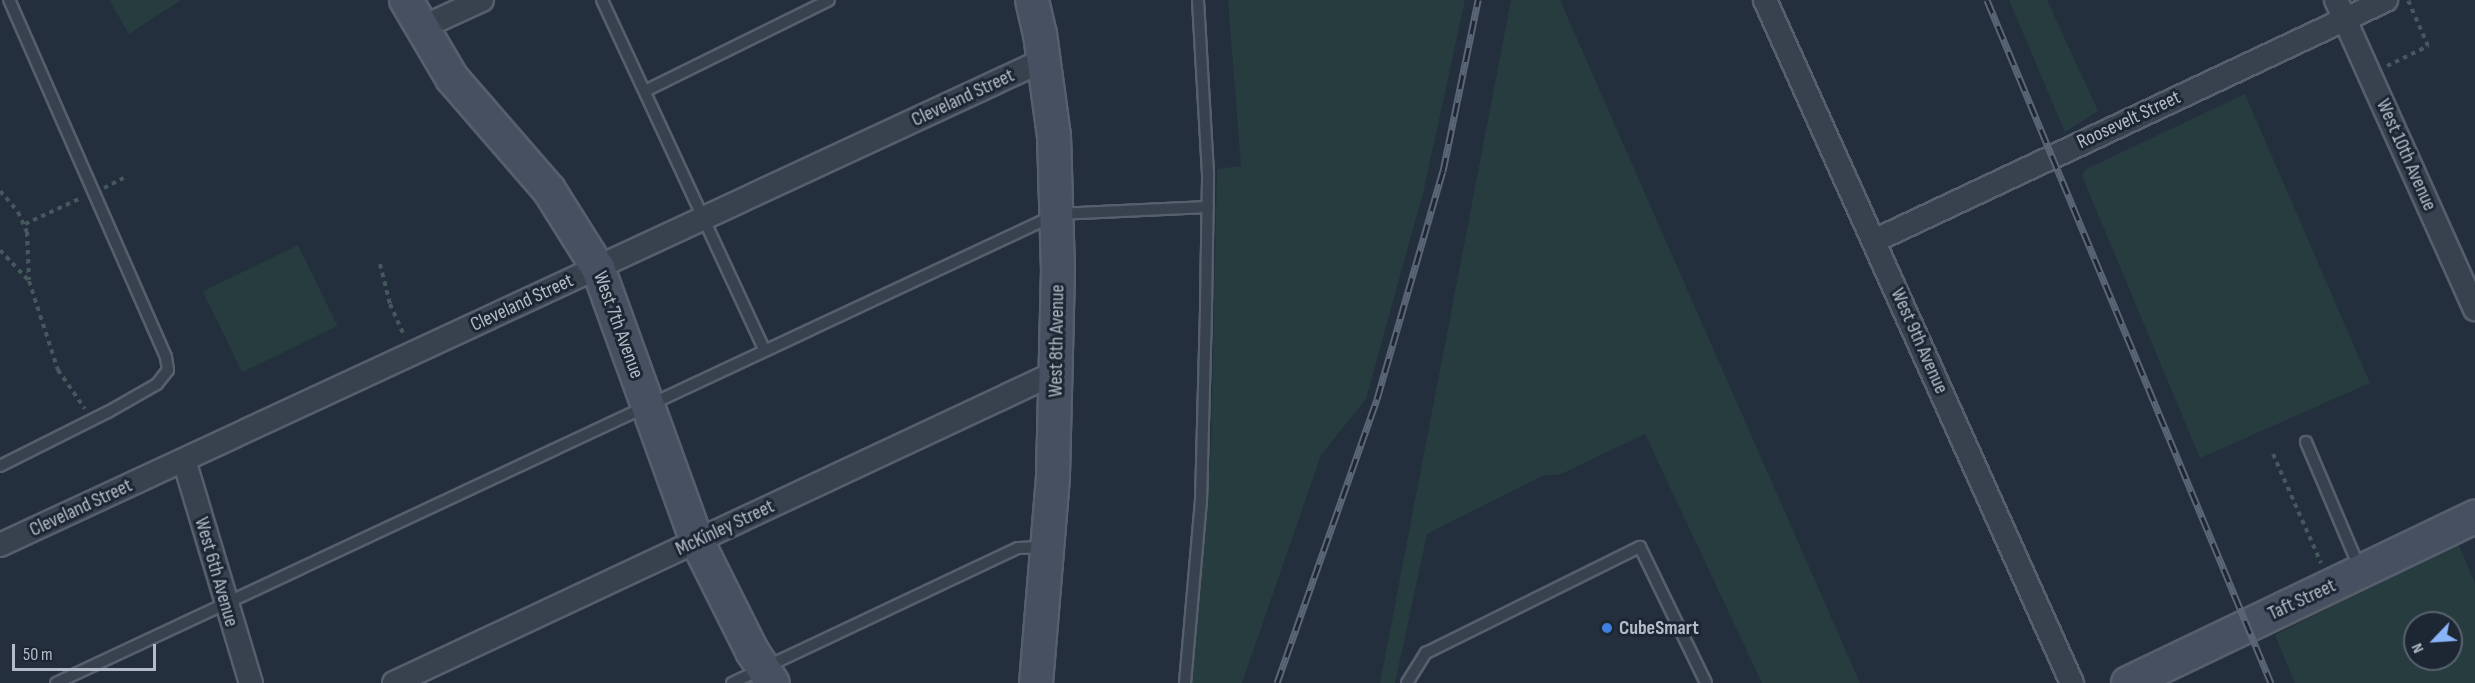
<!DOCTYPE html>
<style>
body{margin:0}
#map{position:relative;width:2475px;height:683px;overflow:hidden;background:#242f3e;font-family:"Sofia Sans Condensed",sans-serif}
div>[style]{position:absolute}
.green>*{inset:0;background:#263c3f;transform-origin:0 0}
.path>*{height:4px;margin-top:-2px;transform-origin:0;background:repeating-linear-gradient(90deg,#44595c 0 4.5px,transparent 0 9px)}
.roads{filter:drop-shadow(2px 0 #565f6c) drop-shadow(-2px 0 #565f6c) drop-shadow(0 2px #565f6c) drop-shadow(0 -2px #565f6c)}
.lane>*{height:10px;margin:-5px;padding:0 5px;transform-origin:5px;border-radius:5px;background:#38414e}
.street>*{height:22px;margin:-11px;padding:0 11px;transform-origin:11px;border-radius:11px;background:#38414e}
.secondary>*{height:32px;margin:-16px;padding:0 16px;transform-origin:16px;border-radius:16px;background:#465061}
.rail>*{height:7px;margin-top:-3.5px;transform-origin:0;background:repeating-linear-gradient(90deg,#1d2633 0 14px,#5a6575 0 28px);box-sizing:border-box;border-block:2px solid #5a6575}
.dots>*{width:16px;height:16px;translate:-50% -50%;box-sizing:border-box;border:3px solid #1d2633;border-radius:50%}
span{translate:-50% -50%;white-space:nowrap;text-align:center;line-height:1.15;-webkit-text-stroke:6px #1d2633;paint-order:stroke}
.street-label{font-size:20px;color:#b4bcc9}
.poi-label{font-size:20px;color:#b4bcc9;font-weight:700}
.left{translate:0 -50%;text-align:left}
.north{position:absolute;left:2403px;top:611px;width:60px;height:60px;box-sizing:border-box;background:#1d2633;border:2px solid #59626f;border-radius:50%;rotate:245deg;font-size:16px;font-weight:700;line-height:24px;text-align:center;color:#b4bcc9}
.north::after{content:'';display:block;margin:auto;width:21px;height:27px;background:#8ab4f8;clip-path:polygon(50% 0,100% 100%,50% 72%,0 100%)}
.scale{position:absolute;left:12px;top:644px;width:144px;height:27px;box-sizing:border-box;border:3px solid #b4bcc9;border-top:0;padding-left:8px;font-size:18px;line-height:21px;white-space:nowrap;color:#b4bcc9;-webkit-text-stroke:4px #1d2633;paint-order:stroke}
</style>
<div id="map">
<div class="green">
<i style="clip-path:polygon(109px 0,181px 0,129px 34px)"></i>
<i style="clip-path:polygon(1228px 0,1465px 0,1424px 189px,1366px 399px,1321px 455px,1242px 683px,1192px 683px,1211px 446px,1217px 169px,1241px 166px)"></i>
<i style="clip-path:polygon(1511px 0,1560px 0,1860px 683px,1762px 683px,1645px 434px,1559px 475px,1544px 475px,1427px 534px,1395px 683px,1380px 683px)"></i>
<i style="clip-path:polygon(2009px 0,2047px 0,2098px 111px,2065px 132px)"></i>
<i style="clip-path:polygon(2245px 94px,2370px 383px,2200px 458px,2082px 176px,2086px 169px)"></i>
<i style="left:298px;top:245px;width:90px;height:106px;rotate:64deg"></i>
<i style="clip-path:polygon(evenodd,2458px 543px,2475px 583px,2475px 683px,2295px 683px,2275px 635px,2458px 543px,2415px 623px,2451px 623px,2451px 659px,2415px 659px,2415px 623px)"></i>
</div>
<div class="path">
<i style="left:2387px;top:66px;width:46px;rotate:-26deg"></i>
<i style="left:2428px;top:46px;width:50px;rotate:-113.5deg"></i>
<i style="left:104px;top:188px;width:22px;rotate:-27deg"></i>
<i style="left:0;top:191px;width:28px;rotate:49deg"></i>
<i style="left:18px;top:212px;width:22px;rotate:66deg"></i>
<i style="left:27px;top:232px;width:48px;rotate:87.6deg"></i>
<i style="left:25px;top:224px;width:62px;rotate:-24.9deg"></i>
<i style="left:0;top:250px;width:42px;rotate:46.9deg"></i>
<i style="left:29px;top:281px;width:94px;rotate:72deg"></i>
<i style="left:58px;top:370px;width:47px;rotate:55.3deg"></i>
<i style="left:380px;top:264px;width:41px;rotate:76deg"></i>
<i style="left:390px;top:304px;width:36px;rotate:66deg"></i>
<i style="left:2273px;top:454px;width:119px;rotate:66.2deg"></i>
</div>
<div class="roads">
<div class="lane">
<i style="left:602px;top:0;width:385px;rotate:65.1deg"></i>
<i style="left:645px;top:91px;width:205px;rotate:-26.3deg"></i>
<i style="left:2306px;top:442px;width:138px;rotate:67deg"></i>
<i style="left:0;top:466px;width:121px;rotate:-26.6deg"></i>
<i style="left:108px;top:412px;width:56px;rotate:-29.7deg"></i>
<i style="left:157px;top:384px;width:18px;rotate:-52deg"></i>
<i style="left:168px;top:370px;width:13px;rotate:-99deg"></i>
<i style="left:166px;top:357px;width:390px;rotate:-113.7deg"></i>
<i style="left:56px;top:683px;width:1105px;rotate:-25.1deg"></i>
<i style="left:1057px;top:214px;width:151px;rotate:-2.7deg"></i>
<i style="left:732px;top:683px;width:316px;rotate:-25.3deg"></i>
<i style="left:1018px;top:548px;width:27px;rotate:-2deg"></i>
<i style="left:1185px;top:683px;width:183px;rotate:-85deg"></i>
<i style="left:1201px;top:501px;width:194px;rotate:-88.5deg"></i>
<i style="left:1206px;top:307px;width:133px;rotate:-89.1deg"></i>
<i style="left:1208px;top:174px;width:174px;rotate:-93.3deg"></i>
<i style="left:1407px;top:683px;width:36px;rotate:-58deg"></i>
<i style="left:1426px;top:653px;width:239px;rotate:-26.4deg"></i>
<i style="left:1640px;top:547px;width:151px;rotate:64.1deg"></i>
</div>
<div class="street">
<i style="left:1765px;top:0;width:749px;rotate:65.8deg"></i>
<i style="left:2336px;top:0;width:339px;rotate:65.8deg"></i>
<i style="left:421px;top:28px;width:67px;rotate:-24.7deg"></i>
<i style="left:1874px;top:241px;width:566px;rotate:-25.21deg"></i>
<i style="left:184px;top:460px;width:233px;rotate:73.3deg"></i>
<i style="left:0;top:545px;width:1151px;rotate:-24.92deg"></i>
<i style="left:394px;top:683px;width:732px;rotate:-25.13deg"></i>
</div>
<div class="secondary">
<i style="left:406px;top:0;width:91px;rotate:59.5deg"></i>
<i style="left:452px;top:78px;width:148px;rotate:49.1deg"></i>
<i style="left:549px;top:190px;width:92px;rotate:57.9deg"></i>
<i style="left:598px;top:268px;width:290px;rotate:70.1deg"></i>
<i style="left:697px;top:541px;width:123px;rotate:63.4deg"></i>
<i style="left:752px;top:651px;width:38px;rotate:57deg"></i>
<i style="left:1032px;top:0;width:35px;rotate:77deg"></i>
<i style="left:1040px;top:34px;width:103px;rotate:82.2deg"></i>
<i style="left:1054px;top:136px;width:134px;rotate:88.3deg"></i>
<i style="left:1058px;top:270px;width:207px;rotate:91.4deg"></i>
<i style="left:1053px;top:477px;width:207px;rotate:94.7deg"></i>
<i style="left:2128px;top:683px;width:385px;rotate:-25.6deg"></i>
</div>
</div>
<div class="rail">
<i style="left:1987px;top:0;width:740px;rotate:67.42deg"></i>
<i style="left:1277px;top:683px;width:301px;rotate:-70.6deg"></i>
<i style="left:1377px;top:399px;width:237px;rotate:-73.9deg"></i>
<i style="left:1443px;top:171px;width:175px;rotate:-78.4deg"></i>
</div>
<div class="dots">
<i style="left:1607px;top:628px;background:#3f7fe0"></i>
</div>
<div class="street-label">
<span style="left:963px;top:98px;rotate:-25deg">Cleveland Street</span>
<span style="left:2129px;top:120px;rotate:-25deg">Roosevelt Street</span>
<span style="left:2406px;top:155px;rotate:66deg">West 10th Avenue</span>
<span style="left:522px;top:303px;rotate:-25deg">Cleveland Street</span>
<span style="left:618px;top:325px;rotate:70deg">West 7th Avenue</span>
<span style="left:1057px;top:341px;rotate:-89deg">West 8th Avenue</span>
<span style="left:1919px;top:341px;rotate:66deg">West 9th Avenue</span>
<span style="left:81px;top:508px;rotate:-25deg">Cleveland Street</span>
<span style="left:725px;top:528px;rotate:-25deg">McKinley Street</span>
<span style="left:216px;top:572px;rotate:74deg">West 6th Avenue</span>
<span style="left:2302px;top:600px;rotate:-25deg">Taft Street</span>
</div>
<div class="poi-label">
<span class="left" style="left:1619px;top:628px">CubeSmart</span>
</div>
<div class="north">N</div>
<div class="scale">50 m</div>
</div>
